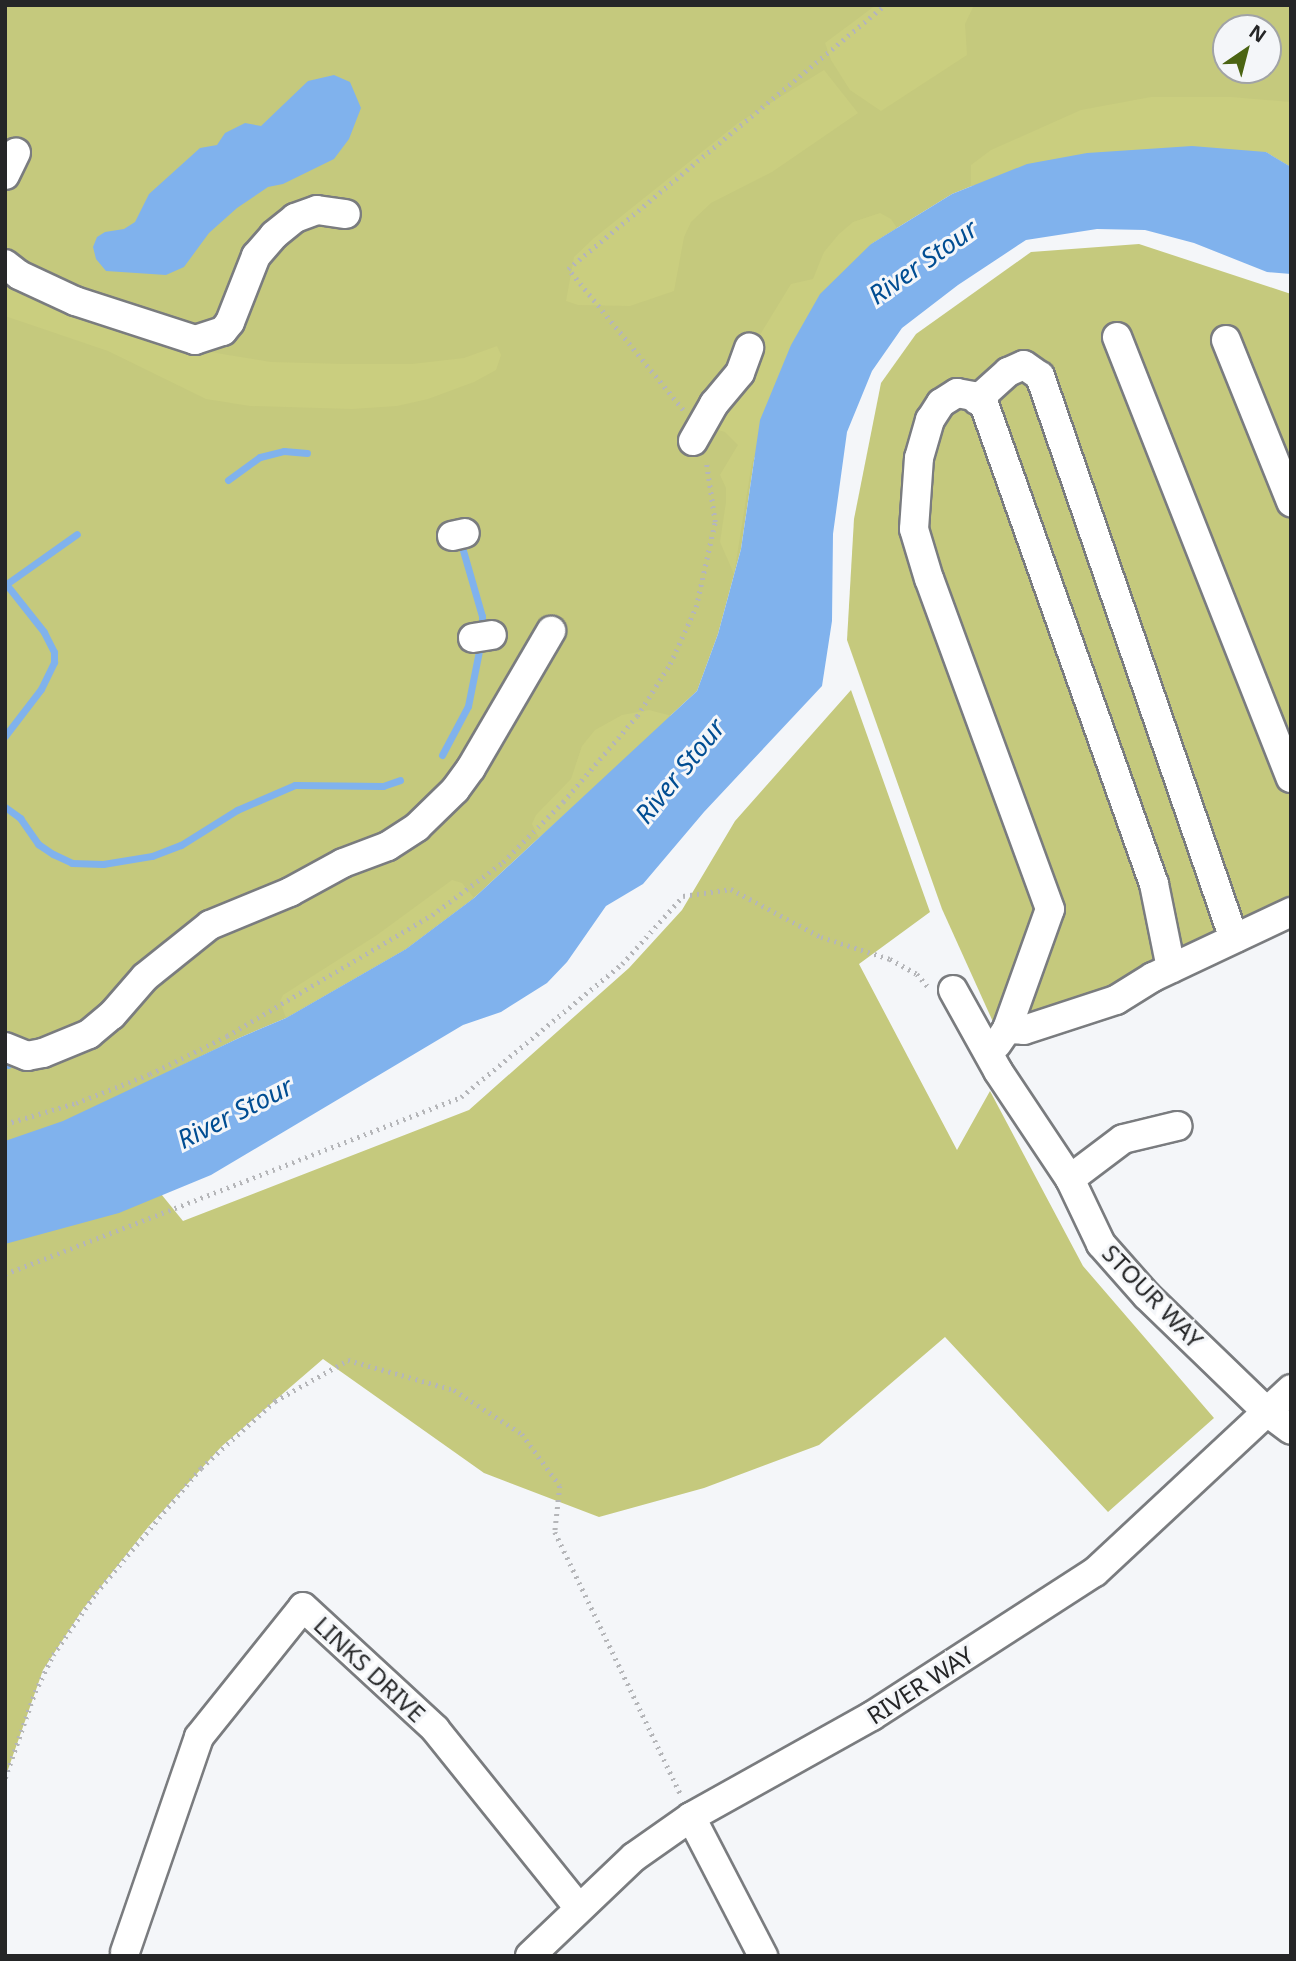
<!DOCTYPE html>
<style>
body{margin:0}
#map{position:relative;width:1296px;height:1961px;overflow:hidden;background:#f4f6f9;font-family:"Noto Sans",sans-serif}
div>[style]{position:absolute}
.green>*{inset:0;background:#c5c97d}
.forest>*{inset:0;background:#cace7f}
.water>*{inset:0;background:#80b2ed}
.stream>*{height:7px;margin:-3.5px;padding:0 3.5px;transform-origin:3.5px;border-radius:3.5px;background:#80b2ed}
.path>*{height:4.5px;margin-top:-2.25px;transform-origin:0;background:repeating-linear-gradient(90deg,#b5b6b9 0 2px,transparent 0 7px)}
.roads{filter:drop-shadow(2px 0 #7a7c7f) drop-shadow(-2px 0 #7a7c7f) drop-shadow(0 2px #7a7c7f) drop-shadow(0 -2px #7a7c7f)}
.minor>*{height:28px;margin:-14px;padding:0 14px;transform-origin:14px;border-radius:14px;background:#fff}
span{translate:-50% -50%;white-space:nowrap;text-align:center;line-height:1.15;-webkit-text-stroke:6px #f4f6f9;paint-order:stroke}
.street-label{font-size:24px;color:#252627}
.water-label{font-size:26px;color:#004d92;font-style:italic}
.frame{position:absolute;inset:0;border:7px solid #252627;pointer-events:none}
.north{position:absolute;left:1212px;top:14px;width:70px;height:70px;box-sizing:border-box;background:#f4f6f9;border:2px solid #a1a3a5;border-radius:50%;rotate:35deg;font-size:19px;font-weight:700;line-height:28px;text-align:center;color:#252627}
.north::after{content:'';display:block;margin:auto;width:24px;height:32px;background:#4b6413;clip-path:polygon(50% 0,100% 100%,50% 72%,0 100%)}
</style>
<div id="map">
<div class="green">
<i style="clip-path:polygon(evenodd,5px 5px,1291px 5px,1291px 167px,1266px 152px,1027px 164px,952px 194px,871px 244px,791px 345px,760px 420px,741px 549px,718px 634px,697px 691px,474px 898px,406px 949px,286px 1018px,239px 1038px,92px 1109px,183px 1221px,469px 1110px,629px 968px,682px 910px,735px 821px,851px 690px,930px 912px,859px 964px,957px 1150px,990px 1091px,1083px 1266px,1214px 1418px,1108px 1512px,945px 1337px,819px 1445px,704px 1488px,599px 1517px,484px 1473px,323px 1359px,222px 1446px,149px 1526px,83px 1609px,43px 1670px,5px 1778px,5px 5px,1226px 28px,1268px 28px,1268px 70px,1226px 70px,1226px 28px)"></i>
<i style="clip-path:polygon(1139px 244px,1291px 294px,1291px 922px,1003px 1044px,942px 909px,847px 640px,854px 519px,881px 383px,916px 334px,1031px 252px)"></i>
</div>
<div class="forest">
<i style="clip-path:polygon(876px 5px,974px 5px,965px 24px,967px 55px,881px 111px,850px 90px,831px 60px,825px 43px)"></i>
<i style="clip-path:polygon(824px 70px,858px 113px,772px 172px,711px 203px,691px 222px,684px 237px,674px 291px,630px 306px,578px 305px,566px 301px,574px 257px,594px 238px,738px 123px)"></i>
<i style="clip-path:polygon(1151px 97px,1231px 97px,1291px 102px,1291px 167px,1266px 152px,971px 186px,971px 165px,991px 150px,1081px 110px)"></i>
<i style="clip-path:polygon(880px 213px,891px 219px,897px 228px,871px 244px,752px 462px,734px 574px,720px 542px,726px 502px,726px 488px,720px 475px,738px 445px,725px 432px,714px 429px,752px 348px,791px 284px,813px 279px,824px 252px,839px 234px,853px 222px)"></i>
<i style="clip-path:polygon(5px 278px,182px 347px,228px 355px,271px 362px,343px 364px,412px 364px,464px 358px,497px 346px,501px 355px,496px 370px,474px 382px,428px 399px,397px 406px,352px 409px,250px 406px,206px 399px,108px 351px,5px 316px)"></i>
<i style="clip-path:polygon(649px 710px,672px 716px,539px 838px,532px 824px,536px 815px,571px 779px,582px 746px,595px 730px,622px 715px)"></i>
<i style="clip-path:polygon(452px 880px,462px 883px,474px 898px,406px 949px,286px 1018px,280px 1001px,283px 995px,377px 935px)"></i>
</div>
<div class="water">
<i style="clip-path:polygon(334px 75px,350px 82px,361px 108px,349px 139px,334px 159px,283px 184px,268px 187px,237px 208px,209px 233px,184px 267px,166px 275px,106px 271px,96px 259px,93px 247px,97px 237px,105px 232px,124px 229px,135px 222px,149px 194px,200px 148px,217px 145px,225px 133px,245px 123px,261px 126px,308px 81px)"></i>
<i style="clip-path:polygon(1192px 146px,1266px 152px,1291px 167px,1291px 274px,1267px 272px,1194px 243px,1145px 230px,1097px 229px,1026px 240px,958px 285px,902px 328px,872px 371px,847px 432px,833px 534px,832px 621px,822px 686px,704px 812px,643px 884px,606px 906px,567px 962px,547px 983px,501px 1012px,463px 1025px,211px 1175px,119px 1213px,5px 1244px,5px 1141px,63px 1121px,239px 1038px,286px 1018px,406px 949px,474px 898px,697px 691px,718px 634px,741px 549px,760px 420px,791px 345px,820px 294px,871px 244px,952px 194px,1027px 164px,1087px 153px)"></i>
</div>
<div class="stream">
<i style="left:228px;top:480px;width:39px;rotate:-36deg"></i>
<i style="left:260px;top:457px;width:25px;rotate:-14deg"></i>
<i style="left:284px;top:451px;width:23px;rotate:5deg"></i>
<i style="left:460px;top:540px;width:79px;rotate:73.9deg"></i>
<i style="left:482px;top:616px;width:14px;rotate:90deg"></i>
<i style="left:5px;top:585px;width:88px;rotate:-35.3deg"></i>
<i style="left:5px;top:736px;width:59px;rotate:-52.5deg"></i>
<i style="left:41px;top:689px;width:30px;rotate:-64deg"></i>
<i style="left:54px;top:662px;width:10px;rotate:-90deg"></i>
<i style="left:54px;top:652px;width:22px;rotate:-117deg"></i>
<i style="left:44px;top:632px;width:61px;rotate:-128.4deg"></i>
<i style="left:442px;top:755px;width:55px;rotate:-62deg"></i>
<i style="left:468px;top:706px;width:66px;rotate:-78.7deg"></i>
<i style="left:5px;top:807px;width:19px;rotate:36deg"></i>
<i style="left:20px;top:818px;width:32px;rotate:55deg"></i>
<i style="left:38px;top:844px;width:18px;rotate:34deg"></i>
<i style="left:53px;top:854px;width:21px;rotate:25deg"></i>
<i style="left:72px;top:863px;width:31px;rotate:2deg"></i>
<i style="left:103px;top:864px;width:50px;rotate:-9.3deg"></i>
<i style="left:152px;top:856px;width:31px;rotate:-21deg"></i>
<i style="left:181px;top:845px;width:66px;rotate:-32deg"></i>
<i style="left:237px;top:810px;width:63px;rotate:-23.3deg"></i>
<i style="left:295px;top:785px;width:88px;rotate:0.7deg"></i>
<i style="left:383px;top:786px;width:18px;rotate:-19deg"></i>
<i style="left:5px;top:1064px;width:3px;rotate:18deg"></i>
</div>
<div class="path">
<i style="left:683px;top:410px;width:182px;rotate:-129.2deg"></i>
<i style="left:568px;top:269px;width:413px;rotate:-39.8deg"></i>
<i style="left:5px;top:1124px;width:74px;rotate:-16.5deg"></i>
<i style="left:76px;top:1103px;width:79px;rotate:-21.4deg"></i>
<i style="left:150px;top:1074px;width:86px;rotate:-26.3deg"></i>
<i style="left:227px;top:1036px;width:238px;rotate:-30.6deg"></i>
<i style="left:432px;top:915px;width:89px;rotate:-36.7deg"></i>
<i style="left:503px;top:862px;width:85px;rotate:-45deg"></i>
<i style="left:563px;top:802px;width:113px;rotate:-49.3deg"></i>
<i style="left:637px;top:716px;width:62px;rotate:-57.6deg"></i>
<i style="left:670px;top:664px;width:63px;rotate:-65.5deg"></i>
<i style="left:696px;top:607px;width:87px;rotate:-77.4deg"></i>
<i style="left:715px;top:522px;width:62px;rotate:-98.4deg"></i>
<i style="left:5px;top:1274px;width:489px;rotate:-21.2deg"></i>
<i style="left:461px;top:1097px;width:209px;rotate:-39.6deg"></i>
<i style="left:622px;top:964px;width:91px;rotate:-48.1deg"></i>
<i style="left:683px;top:896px;width:49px;rotate:-8.3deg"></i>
<i style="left:731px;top:889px;width:102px;rotate:28.1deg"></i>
<i style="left:821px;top:937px;width:72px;rotate:17.7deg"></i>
<i style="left:890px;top:959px;width:31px;rotate:29deg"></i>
<i style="left:917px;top:974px;width:18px;rotate:49deg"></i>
<i style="left:5px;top:1778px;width:91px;rotate:-70.8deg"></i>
<i style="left:35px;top:1692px;width:41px;rotate:-64.1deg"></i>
<i style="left:53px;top:1655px;width:75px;rotate:-55.3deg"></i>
<i style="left:96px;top:1593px;width:163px;rotate:-50deg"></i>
<i style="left:201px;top:1468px;width:100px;rotate:-42.2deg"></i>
<i style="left:275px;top:1401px;width:84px;rotate:-29.3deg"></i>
<i style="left:348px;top:1360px;width:110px;rotate:15.8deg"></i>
<i style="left:454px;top:1390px;width:81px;rotate:32.9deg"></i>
<i style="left:522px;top:1434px;width:64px;rotate:53.8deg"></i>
<i style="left:560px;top:1486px;width:46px;rotate:96.2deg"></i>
<i style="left:555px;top:1532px;width:292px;rotate:64.4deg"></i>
</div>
<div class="roads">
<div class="minor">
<i style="left:5px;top:175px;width:25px;rotate:-64deg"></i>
<i style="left:5px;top:264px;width:18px;rotate:38deg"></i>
<i style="left:19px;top:275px;width:62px;rotate:24.9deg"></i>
<i style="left:75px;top:301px;width:126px;rotate:18deg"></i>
<i style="left:195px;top:340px;width:29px;rotate:-18deg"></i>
<i style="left:223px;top:331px;width:11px;rotate:-52deg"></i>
<i style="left:230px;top:322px;width:71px;rotate:-68.5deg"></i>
<i style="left:256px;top:256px;width:28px;rotate:-49deg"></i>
<i style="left:274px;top:235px;width:27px;rotate:-39deg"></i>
<i style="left:295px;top:218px;width:23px;rotate:-20deg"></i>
<i style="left:317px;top:210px;width:29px;rotate:8deg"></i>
<i style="left:1117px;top:337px;width:474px;rotate:68.5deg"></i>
<i style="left:1226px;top:340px;width:175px;rotate:68.1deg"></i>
<i style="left:977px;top:400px;width:42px;rotate:-42.1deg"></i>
<i style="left:1008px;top:372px;width:17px;rotate:-24deg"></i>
<i style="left:1024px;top:365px;width:19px;rotate:35deg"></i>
<i style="left:1040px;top:376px;width:595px;rotate:70.99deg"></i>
<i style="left:693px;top:441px;width:43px;rotate:-60.4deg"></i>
<i style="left:714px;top:404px;width:40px;rotate:-50deg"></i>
<i style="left:740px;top:373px;width:27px;rotate:-70deg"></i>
<i style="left:452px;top:536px;width:13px;rotate:-13deg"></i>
<i style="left:473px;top:638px;width:19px;rotate:-9deg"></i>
<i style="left:953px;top:990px;width:93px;rotate:60.9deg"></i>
<i style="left:998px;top:1071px;width:130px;rotate:56.3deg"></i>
<i style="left:1070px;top:1179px;width:72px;rotate:64.5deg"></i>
<i style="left:1101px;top:1244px;width:69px;rotate:48.5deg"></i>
<i style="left:1147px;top:1296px;width:165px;rotate:44deg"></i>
<i style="left:1266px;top:1411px;width:31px;rotate:37deg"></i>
<i style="left:1007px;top:1029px;width:127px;rotate:-70.3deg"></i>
<i style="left:1050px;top:909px;width:351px;rotate:-110.1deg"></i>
<i style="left:929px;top:579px;width:52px;rotate:-106.7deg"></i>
<i style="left:914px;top:529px;width:71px;rotate:-86deg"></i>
<i style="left:919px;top:458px;width:40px;rotate:-74deg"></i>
<i style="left:930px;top:420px;width:20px;rotate:-57deg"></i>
<i style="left:941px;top:403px;width:19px;rotate:-32deg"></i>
<i style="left:957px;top:393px;width:15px;rotate:11deg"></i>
<i style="left:972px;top:396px;width:14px;rotate:34deg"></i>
<i style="left:984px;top:404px;width:509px;rotate:70.5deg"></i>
<i style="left:1154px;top:884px;width:86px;rotate:78.6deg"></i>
<i style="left:997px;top:1044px;width:18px;rotate:-56deg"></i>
<i style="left:1007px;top:1029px;width:17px;rotate:3deg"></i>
<i style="left:1024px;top:1030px;width:97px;rotate:-18.1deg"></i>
<i style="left:1116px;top:1000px;width:44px;rotate:-31.9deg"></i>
<i style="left:1153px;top:977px;width:153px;rotate:-25.2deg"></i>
<i style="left:5px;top:1047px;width:24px;rotate:22deg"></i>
<i style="left:27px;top:1056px;width:16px;rotate:-11deg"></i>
<i style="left:43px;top:1053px;width:50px;rotate:-22.4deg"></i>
<i style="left:89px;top:1034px;width:30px;rotate:-40deg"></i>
<i style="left:112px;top:1015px;width:50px;rotate:-49deg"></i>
<i style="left:145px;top:977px;width:83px;rotate:-38.7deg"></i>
<i style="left:210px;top:925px;width:87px;rotate:-22.4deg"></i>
<i style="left:290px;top:892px;width:60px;rotate:-28.7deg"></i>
<i style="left:343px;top:863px;width:48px;rotate:-20.7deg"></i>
<i style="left:388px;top:846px;width:35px;rotate:-33deg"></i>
<i style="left:417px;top:827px;width:53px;rotate:-44.2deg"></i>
<i style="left:455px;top:790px;width:27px;rotate:-54deg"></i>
<i style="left:471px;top:768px;width:159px;rotate:-59.7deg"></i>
<i style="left:1070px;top:1179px;width:66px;rotate:-37deg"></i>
<i style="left:1123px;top:1139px;width:56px;rotate:-13.5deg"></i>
<i style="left:691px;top:1817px;width:157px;rotate:62.6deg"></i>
<i style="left:125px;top:1952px;width:227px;rotate:-71deg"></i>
<i style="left:199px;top:1737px;width:166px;rotate:-51.3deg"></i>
<i style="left:303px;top:1607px;width:180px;rotate:42.7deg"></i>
<i style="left:435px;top:1729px;width:230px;rotate:51.2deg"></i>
<i style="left:530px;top:1956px;width:144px;rotate:-43.6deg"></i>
<i style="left:634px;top:1857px;width:70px;rotate:-35.1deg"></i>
<i style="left:691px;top:1817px;width:207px;rotate:-29.2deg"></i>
<i style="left:872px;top:1716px;width:265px;rotate:-32.9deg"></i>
<i style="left:1095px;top:1572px;width:268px;rotate:-43deg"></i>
</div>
</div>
<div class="street-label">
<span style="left:1153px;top:1296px;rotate:46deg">STOUR WAY</span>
<span style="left:370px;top:1669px;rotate:43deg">LINKS DRIVE</span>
<span style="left:920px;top:1685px;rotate:-33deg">RIVER WAY</span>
</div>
<div class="water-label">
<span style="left:923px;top:262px;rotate:-35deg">River Stour</span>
<span style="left:680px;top:771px;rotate:-51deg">River Stour</span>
<span style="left:235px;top:1113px;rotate:-27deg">River Stour</span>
</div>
<div class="frame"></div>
<div class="north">N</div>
</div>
